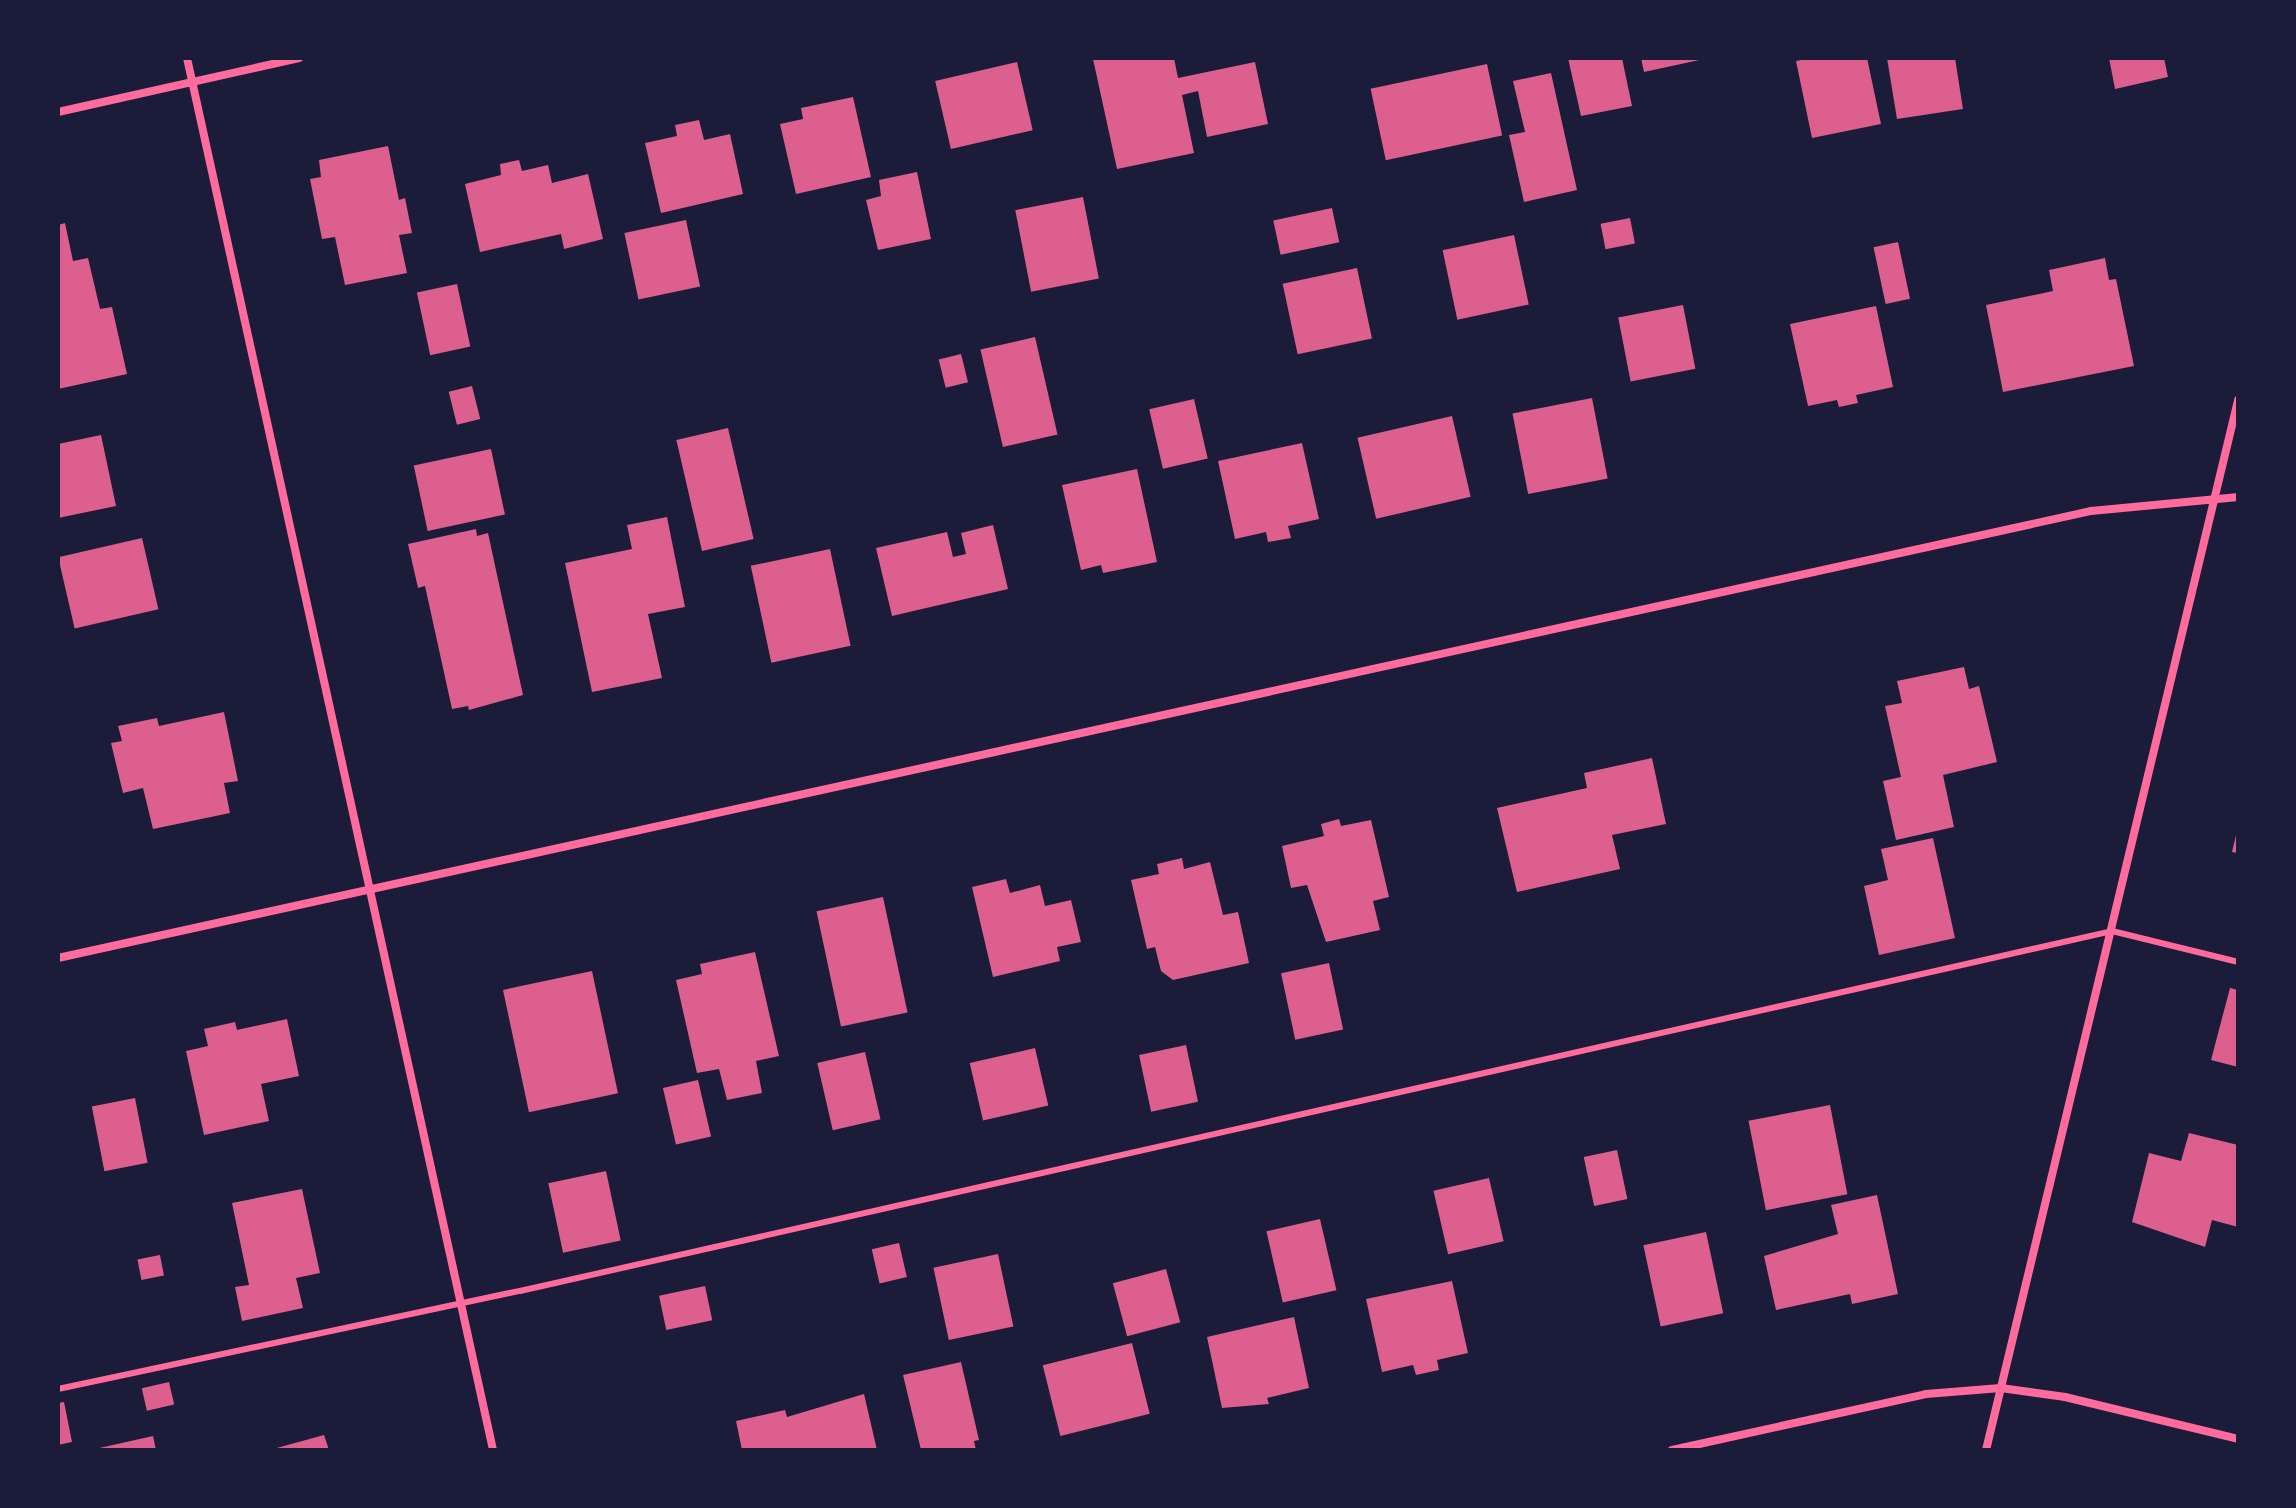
<!DOCTYPE html>
<style>
body{margin:0}
#map{position:relative;width:2296px;height:1508px;overflow:hidden;background:#1b1b3a;font-family:Arial,sans-serif}
div>[style]{position:absolute}
.building>*{inset:0;background:#dd5f8e;transform-origin:0 0}
.service>*{height:6px;margin:-3px;padding:0 3px;transform-origin:3px;border-radius:3px;background:#ff6b9d}
.minor>*{height:8px;margin:-4px;padding:0 4px;transform-origin:4px;border-radius:4px;background:#ff6b9d}
span{translate:-50% -50%;white-space:nowrap;text-align:center;line-height:1.15;-webkit-text-stroke:6px #1b1b3a;paint-order:stroke}
.frame{position:absolute;inset:0;border:60px solid #1b1b3a;pointer-events:none}
</style>
<div id="map">
<div class="building">
<i style="clip-path:polygon(1174px 58px,1178px 78px,1255px 62px,1268px 124px,1207px 137px,1198px 91px,1182px 95px,1194px 153px,1117px 169px,1093px 59px)"></i>
<i style="clip-path:polygon(1568px 58px,1622px 58px,1632px 106px,1581px 116px)"></i>
<i style="clip-path:polygon(1641px 58px,1704px 58px,1704px 59px,1644px 72px)"></i>
<i style="clip-path:polygon(1811px 58px,1867px 58px,1881px 124px,1812px 138px,1796px 61px)"></i>
<i style="clip-path:polygon(1887px 58px,1955px 58px,1963px 109px,1897px 119px)"></i>
<i style="clip-path:polygon(2109px 58px,2164px 58px,2168px 77px,2115px 89px)"></i>
<i style="left:1017px;top:62px;width:70px;height:84px;rotate:77deg"></i>
<i style="left:1487px;top:64px;width:73px;height:119px;rotate:78deg"></i>
<i style="clip-path:polygon(1551px 73px,1577px 190px,1524px 202px,1509px 135px,1525px 132px,1513px 81px)"></i>
<i style="clip-path:polygon(853px 97px,871px 177px,796px 194px,780px 124px,803px 119px,801px 108px)"></i>
<i style="clip-path:polygon(699px 120px,704px 140px,730px 134px,743px 194px,661px 213px,645px 143px,677px 136px,675px 125px)"></i>
<i style="clip-path:polygon(388px 146px,399px 200px,405px 198px,412px 233px,399px 235px,407px 273px,345px 285px,335px 237px,322px 239px,310px 179px,321px 177px,319px 160px)"></i>
<i style="clip-path:polygon(519px 160px,522px 171px,548px 165px,552px 183px,588px 174px,603px 239px,564px 249px,561px 234px,480px 252px,465px 184px,501px 175px,500px 164px)"></i>
<i style="clip-path:polygon(917px 172px,931px 239px,878px 250px,866px 200px,881px 196px,879px 180px)"></i>
<i style="left:1083px;top:197px;width:83px;height:69px;rotate:79deg"></i>
<i style="left:1332px;top:208px;width:35px;height:60px;rotate:78deg"></i>
<i style="left:1630px;top:218px;width:26px;height:30px;rotate:79deg"></i>
<i style="left:686px;top:220px;width:68px;height:63px;rotate:78deg"></i>
<i style="clip-path:polygon(65px 223px,73px 261px,88px 258px,100px 309px,112px 307px,127px 374px,58px 389px,58px 225px)"></i>
<i style="left:1514px;top:235px;width:71px;height:73px;rotate:78deg"></i>
<i style="left:1898px;top:242px;width:58px;height:25px;rotate:78deg"></i>
<i style="clip-path:polygon(2105px 258px,2109px 280px,2116px 279px,2134px 366px,2003px 392px,1986px 305px,2053px 291px,2049px 270px)"></i>
<i style="left:1357px;top:268px;width:72px;height:76px;rotate:78deg"></i>
<i style="left:457px;top:284px;width:64px;height:41px;rotate:78deg"></i>
<i style="left:1683px;top:305px;width:65px;height:66px;rotate:79deg"></i>
<i style="clip-path:polygon(1876px 306px,1893px 387px,1856px 395px,1858px 403px,1839px 407px,1837px 400px,1808px 406px,1790px 324px)"></i>
<i style="left:1035px;top:337px;width:100px;height:56px;rotate:77deg"></i>
<i style="left:961px;top:354px;width:29px;height:23px;rotate:76deg"></i>
<i style="left:472px;top:386px;width:34px;height:24px;rotate:76deg"></i>
<i style="left:1592px;top:398px;width:82px;height:81px;rotate:79deg"></i>
<i style="left:1194px;top:399px;width:61px;height:46px;rotate:77deg"></i>
<i style="left:1452px;top:416px;width:83px;height:97px;rotate:77deg"></i>
<i style="left:728px;top:428px;width:114px;height:53px;rotate:77deg"></i>
<i style="clip-path:polygon(101px 435px,116px 506px,58px 518px,58px 444px)"></i>
<i style="clip-path:polygon(1302px 443px,1319px 519px,1288px 526px,1291px 538px,1268px 542px,1266px 532px,1235px 539px,1218px 461px)"></i>
<i style="left:491px;top:449px;width:67px;height:79px;rotate:78deg"></i>
<i style="clip-path:polygon(1137px 469px,1157px 562px,1103px 573px,1101px 565px,1081px 570px,1062px 485px)"></i>
<i style="clip-path:polygon(667px 517px,685px 607px,648px 614px,662px 678px,592px 692px,565px 563px,632px 549px,627px 525px)"></i>
<i style="clip-path:polygon(993px 525px,1008px 589px,892px 616px,876px 548px,947px 532px,953px 557px,966px 554px,961px 533px)"></i>
<i style="clip-path:polygon(476px 529px,477px 536px,488px 533px,523px 695px,469px 710px,468px 706px,452px 709px,425px 586px,418px 588px,408px 544px)"></i>
<i style="left:142px;top:538px;width:73px;height:86px;rotate:77deg"></i>
<i style="left:830px;top:549px;width:99px;height:81px;rotate:78deg"></i>
<i style="clip-path:polygon(1964px 667px,1969px 689px,1979px 686px,1997px 762px,1943px 775px,1954px 827px,1896px 840px,1883px 781px,1901px 777px,1885px 706px,1902px 703px,1897px 681px)"></i>
<i style="clip-path:polygon(224px 712px,238px 781px,224px 783px,230px 813px,153px 829px,143px 788px,123px 793px,111px 743px,122px 741px,118px 726px,157px 718px,159px 726px)"></i>
<i style="clip-path:polygon(1652px 758px,1666px 824px,1612px 835px,1620px 869px,1517px 892px,1497px 808px,1587px 788px,1584px 773px)"></i>
<i style="clip-path:polygon(1339px 819px,1341px 826px,1371px 820px,1389px 897px,1373px 901px,1380px 930px,1326px 942px,1307px 885px,1291px 888px,1282px 846px,1324px 836px,1321px 824px)"></i>
<i style="clip-path:polygon(2237px 831px,2238px 831px,2238px 853px,2232px 852px)"></i>
<i style="clip-path:polygon(1933px 838px,1955px 938px,1879px 955px,1864px 886px,1888px 880px,1881px 849px)"></i>
<i style="clip-path:polygon(1182px 858px,1184px 869px,1210px 862px,1223px 915px,1238px 912px,1249px 963px,1173px 980px,1161px 971px,1155px 947px,1147px 949px,1131px 880px,1159px 874px,1157px 864px)"></i>
<i style="clip-path:polygon(1006px 879px,1010px 893px,1040px 885px,1045px 906px,1071px 900px,1081px 942px,1057px 947px,1060px 961px,993px 977px,972px 887px)"></i>
<i style="left:883px;top:897px;width:118px;height:68px;rotate:78deg"></i>
<i style="clip-path:polygon(755px 952px,779px 1056px,756px 1061px,762px 1093px,727px 1100px,719px 1069px,697px 1073px,676px 980px,702px 974px,700px 964px)"></i>
<i style="left:1329px;top:963px;width:68px;height:49px;rotate:78deg"></i>
<i style="left:592px;top:971px;width:125px;height:91px;rotate:78deg"></i>
<i style="clip-path:polygon(2230px 988px,2238px 990px,2238px 1067px,2211px 1060px)"></i>
<i style="clip-path:polygon(287px 1019px,299px 1076px,261px 1084px,269px 1121px,204px 1135px,186px 1051px,208px 1046px,204px 1029px,235px 1022px,237px 1030px)"></i>
<i style="left:1186px;top:1045px;width:58px;height:48px;rotate:78deg"></i>
<i style="left:1035px;top:1048px;width:59px;height:67px;rotate:77deg"></i>
<i style="left:865px;top:1052px;width:69px;height:49px;rotate:77deg"></i>
<i style="left:698px;top:1080px;width:58px;height:36px;rotate:77deg"></i>
<i style="left:135px;top:1098px;width:66px;height:44px;rotate:79deg"></i>
<i style="left:1830px;top:1105px;width:91px;height:83px;rotate:79deg"></i>
<i style="clip-path:polygon(2189px 1133px,2238px 1145px,2238px 1227px,2212px 1220px,2205px 1247px,2132px 1222px,2149px 1153px,2181px 1161px)"></i>
<i style="left:1617px;top:1150px;width:50px;height:34px;rotate:78deg"></i>
<i style="left:606px;top:1171px;width:71px;height:59px;rotate:78deg"></i>
<i style="left:1489px;top:1178px;width:65px;height:57px;rotate:77deg"></i>
<i style="clip-path:polygon(302px 1189px,320px 1273px,296px 1278px,303px 1308px,242px 1321px,235px 1287px,249px 1285px,232px 1203px)"></i>
<i style="clip-path:polygon(1877px 1195px,1898px 1294px,1852px 1304px,1850px 1294px,1776px 1310px,1764px 1256px,1838px 1234px,1831px 1205px)"></i>
<i style="left:1320px;top:1219px;width:73px;height:55px;rotate:77deg"></i>
<i style="left:1706px;top:1232px;width:83px;height:64px;rotate:78deg"></i>
<i style="left:899px;top:1243px;width:35px;height:28px;rotate:77deg"></i>
<i style="left:998px;top:1254px;width:74px;height:66px;rotate:78deg"></i>
<i style="left:160px;top:1255px;width:21px;height:23px;rotate:79deg"></i>
<i style="left:1166px;top:1269px;width:55px;height:55px;rotate:75deg"></i>
<i style="clip-path:polygon(1452px 1281px,1468px 1353px,1437px 1360px,1439px 1370px,1416px 1375px,1413px 1365px,1382px 1372px,1366px 1299px)"></i>
<i style="left:705px;top:1286px;width:35px;height:47px;rotate:78deg"></i>
<i style="clip-path:polygon(1294px 1317px,1309px 1388px,1267px 1398px,1269px 1404px,1222px 1408px,1207px 1337px)"></i>
<i style="left:1132px;top:1343px;width:73px;height:92px;rotate:76deg"></i>
<i style="clip-path:polygon(961px 1362px,979px 1440px,974px 1441px,976px 1450px,921px 1450px,903px 1375px)"></i>
<i style="left:169px;top:1382px;width:23px;height:28px;rotate:77deg"></i>
<i style="clip-path:polygon(864px 1394px,877px 1450px,742px 1450px,736px 1421px,785px 1410px,787px 1417px)"></i>
<i style="clip-path:polygon(64px 1402px,72px 1442px,58px 1445px,58px 1403px)"></i>
<i style="clip-path:polygon(324px 1435px,329px 1450px,273px 1450px,273px 1449px)"></i>
<i style="clip-path:polygon(153px 1436px,156px 1450px,96px 1450px,95px 1449px)"></i>
</div>
<div class="service">
<i style="left:58px;top:1389px;width:472px;rotate:-12deg"></i>
<i style="left:520px;top:1291px;width:1632px;rotate:-12.74deg"></i>
<i style="left:2112px;top:931px;width:130px;rotate:13.8deg"></i>
</div>
<div class="minor">
<i style="left:187px;top:58px;width:1425px;rotate:77.6deg"></i>
<i style="left:58px;top:112px;width:247px;rotate:-12.6deg"></i>
<i style="left:58px;top:958px;width:2082px;rotate:-12.4deg"></i>
<i style="left:2091px;top:511px;width:148px;rotate:-5.4deg"></i>
<i style="left:1672px;top:1450px;width:260px;rotate:-12.4deg"></i>
<i style="left:1926px;top:1394px;width:75px;rotate:-4.6deg"></i>
<i style="left:2001px;top:1388px;width:65px;rotate:8deg"></i>
<i style="left:2065px;top:1397px;width:178px;rotate:13.6deg"></i>
<i style="left:1986px;top:1450px;width:1080px;rotate:-76.5deg"></i>
</div>
<div class="frame"></div>
</div>
